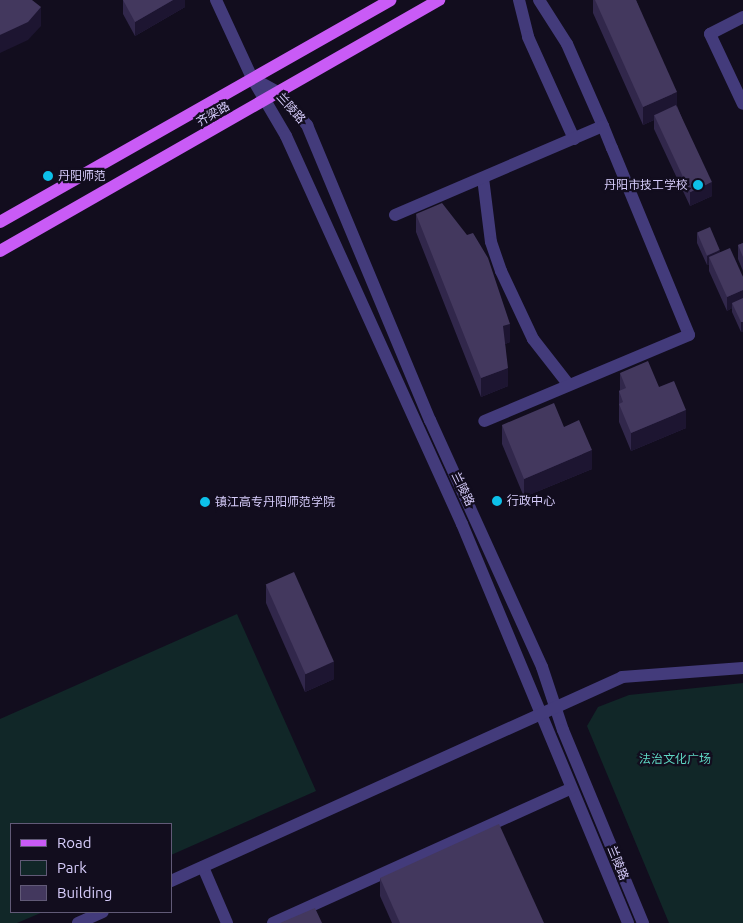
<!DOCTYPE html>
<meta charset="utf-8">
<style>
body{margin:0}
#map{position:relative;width:743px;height:923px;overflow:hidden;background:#120d1e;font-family:Ubuntu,"Noto Sans SC",sans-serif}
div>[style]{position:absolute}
.green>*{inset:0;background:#112728}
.minor>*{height:12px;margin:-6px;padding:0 6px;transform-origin:6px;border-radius:6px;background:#433b7b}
.major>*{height:12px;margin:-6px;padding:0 6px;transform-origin:6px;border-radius:6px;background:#c95bf6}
.wall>*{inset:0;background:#31274b}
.shaded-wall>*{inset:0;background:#1d1531;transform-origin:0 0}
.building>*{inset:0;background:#43385e;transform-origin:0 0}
.dots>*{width:14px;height:14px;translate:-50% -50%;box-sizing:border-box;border:2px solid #120d1e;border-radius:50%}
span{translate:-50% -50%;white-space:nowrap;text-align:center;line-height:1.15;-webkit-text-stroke:4.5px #120d1e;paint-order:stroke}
.street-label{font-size:12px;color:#d7cdfc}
.poi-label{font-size:12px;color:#d7cdfc}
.left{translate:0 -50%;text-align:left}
.right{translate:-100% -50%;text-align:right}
.park-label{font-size:12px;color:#5ed7c3}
.legend{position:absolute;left:10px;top:823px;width:162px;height:90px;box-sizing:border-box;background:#120d1e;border:1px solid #615a77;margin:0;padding:6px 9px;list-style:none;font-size:15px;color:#d7cdfc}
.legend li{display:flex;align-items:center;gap:10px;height:25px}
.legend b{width:25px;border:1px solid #615a77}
</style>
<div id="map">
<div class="green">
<i style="clip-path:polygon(237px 614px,316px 791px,171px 855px,171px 824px,11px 824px,11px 912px,43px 912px,17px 923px,0 923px,0 719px)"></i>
<i style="clip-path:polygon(743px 683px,743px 923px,669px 923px,587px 726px,598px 707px,629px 695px)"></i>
</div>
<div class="minor">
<i style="left:216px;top:0;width:86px;rotate:65.2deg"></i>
<i style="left:252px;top:78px;width:67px;rotate:59.6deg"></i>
<i style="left:286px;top:136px;width:426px;rotate:65.6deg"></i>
<i style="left:462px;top:524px;width:432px;rotate:67.4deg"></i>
<i style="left:519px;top:0;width:38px;rotate:76deg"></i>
<i style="left:528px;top:37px;width:112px;rotate:65.7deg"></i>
<i style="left:539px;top:0;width:52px;rotate:57.5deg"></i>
<i style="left:567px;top:44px;width:90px;rotate:66.3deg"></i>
<i style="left:743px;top:17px;width:37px;rotate:153deg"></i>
<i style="left:710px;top:34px;width:77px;rotate:64.8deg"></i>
<i style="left:254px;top:79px;width:29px;rotate:29deg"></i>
<i style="left:279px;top:93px;width:43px;rotate:48.8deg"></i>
<i style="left:307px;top:125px;width:320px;rotate:67.4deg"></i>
<i style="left:430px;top:420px;width:271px;rotate:65.6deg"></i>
<i style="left:542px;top:667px;width:66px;rotate:71.6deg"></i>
<i style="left:563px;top:730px;width:209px;rotate:67.5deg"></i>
<i style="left:483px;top:178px;width:64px;rotate:82.9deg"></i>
<i style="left:491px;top:242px;width:31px;rotate:71deg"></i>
<i style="left:501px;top:271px;width:75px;rotate:64.8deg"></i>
<i style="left:533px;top:339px;width:58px;rotate:52deg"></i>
<i style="left:395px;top:215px;width:226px;rotate:-23.2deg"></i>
<i style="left:603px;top:126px;width:24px;rotate:68deg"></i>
<i style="left:612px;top:148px;width:202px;rotate:67.6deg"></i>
<i style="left:689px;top:335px;width:222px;rotate:157.2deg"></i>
<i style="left:203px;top:867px;width:61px;rotate:66.8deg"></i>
<i style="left:171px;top:881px;width:495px;rotate:-24.3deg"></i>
<i style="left:622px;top:677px;width:121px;rotate:-4.3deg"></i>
<i style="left:78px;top:923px;width:27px;rotate:-24deg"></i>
<i style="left:273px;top:923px;width:326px;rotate:-24.3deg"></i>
</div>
<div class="major">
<i style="left:0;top:222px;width:449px;rotate:-29.6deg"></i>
<i style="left:0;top:251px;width:506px;rotate:-29.76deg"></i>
</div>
<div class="wall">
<i style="clip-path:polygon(123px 0,185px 0,185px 7px,135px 36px,123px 14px)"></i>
<i style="clip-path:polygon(593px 0,636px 0,712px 196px,690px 206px,654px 129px,654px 120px,643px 125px,593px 13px)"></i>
<i style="clip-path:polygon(416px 214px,510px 342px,505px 344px,508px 386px,481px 397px,416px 232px)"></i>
<i style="clip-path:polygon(697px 233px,720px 252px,743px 277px,743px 331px,741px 332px,732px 312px,732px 308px,727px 311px,709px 271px,709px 265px,707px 265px,697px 243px)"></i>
<i style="clip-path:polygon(743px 243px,743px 271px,738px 259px,738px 245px)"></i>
<i style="clip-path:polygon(620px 373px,659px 387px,686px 428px,631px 451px,619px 422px,619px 391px,620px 390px)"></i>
<i style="clip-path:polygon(502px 425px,564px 427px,592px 469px,524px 497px,502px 444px)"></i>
<i style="clip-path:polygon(266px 585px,334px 679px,305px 692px,266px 603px)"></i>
<i style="clip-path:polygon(380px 878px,544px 923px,392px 923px,380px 896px)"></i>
</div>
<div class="shaded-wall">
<i style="clip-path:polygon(173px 0,185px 0,185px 7px,135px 36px,135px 22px)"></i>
<i style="clip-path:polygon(41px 7px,41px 26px,28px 40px,0 53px,0 35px)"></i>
<i style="clip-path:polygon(677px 92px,677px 110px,654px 115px,654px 120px,643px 125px,643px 107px)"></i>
<i style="clip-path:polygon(712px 182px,712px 196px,690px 206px,690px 192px)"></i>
<i style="clip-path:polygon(720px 250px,720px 260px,709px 257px,709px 265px,707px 265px,707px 256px)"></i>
<i style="clip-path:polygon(743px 290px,743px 304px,732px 303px,732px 308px,727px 311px,727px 297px)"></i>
<i style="left:741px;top:322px;width:2px;height:10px"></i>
<i style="clip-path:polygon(510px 324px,510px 342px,503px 345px,503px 326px)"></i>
<i style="clip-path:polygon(508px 368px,508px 386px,481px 397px,481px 378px)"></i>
<i style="clip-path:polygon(686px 410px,686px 428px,631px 451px,631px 433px)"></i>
<i style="clip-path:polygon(592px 450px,592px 469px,524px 497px,524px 479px)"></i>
<i style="clip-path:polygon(334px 661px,334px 679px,305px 692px,305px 674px)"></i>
</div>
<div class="building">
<i style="clip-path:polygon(0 0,32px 0,41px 7px,28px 22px,0 35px)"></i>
<i style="clip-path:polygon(123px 0,173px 0,135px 22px)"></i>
<i style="clip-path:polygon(595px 0,636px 0,677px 92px,643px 107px)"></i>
<i style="left:676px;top:105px;width:85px;height:24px;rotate:65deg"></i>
<i style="clip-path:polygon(442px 203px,467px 235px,473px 233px,488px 258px,510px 324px,503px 326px,508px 368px,481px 378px,416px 214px)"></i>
<i style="left:710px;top:227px;width:25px;height:14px;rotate:67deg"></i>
<i style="clip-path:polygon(743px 243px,743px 257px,738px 245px)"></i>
<i style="clip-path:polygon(730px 248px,743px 277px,743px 290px,727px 297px,709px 257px)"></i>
<i style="clip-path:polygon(743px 298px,743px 322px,741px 322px,732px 303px)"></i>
<i style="clip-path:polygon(648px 361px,659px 387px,674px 381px,686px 410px,631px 433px,619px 404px,623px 402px,619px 391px,626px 388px,620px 373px)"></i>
<i style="clip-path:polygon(554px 403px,564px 427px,579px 420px,592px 450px,524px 479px,502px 425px)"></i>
<i style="left:294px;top:572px;width:98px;height:31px;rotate:66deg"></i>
<i style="clip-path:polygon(499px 824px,544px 923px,400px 923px,380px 878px)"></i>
<i style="clip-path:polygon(315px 908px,322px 923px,280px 923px)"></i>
</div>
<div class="dots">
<i style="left:48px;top:176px;background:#0dc0e9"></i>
<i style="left:698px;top:185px;background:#0dc0e9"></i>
<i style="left:497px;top:501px;background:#0dc0e9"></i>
<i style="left:205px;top:502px;background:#0dc0e9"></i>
</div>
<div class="street-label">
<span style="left:291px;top:108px;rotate:48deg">兰陵路</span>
<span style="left:213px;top:114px;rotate:-30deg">齐梁路</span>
<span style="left:463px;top:489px;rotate:64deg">兰陵路</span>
<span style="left:618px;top:863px;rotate:68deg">兰陵路</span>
</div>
<div class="poi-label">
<span class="left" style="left:58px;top:176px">丹阳师范</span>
<span class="right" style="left:688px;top:185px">丹阳市技工学校</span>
<span class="left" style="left:507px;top:501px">行政中心</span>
<span class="left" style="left:215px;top:502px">镇江高专丹阳师范学院</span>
</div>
<div class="park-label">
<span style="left:675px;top:759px">法治文化广场</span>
</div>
<ul class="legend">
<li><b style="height:6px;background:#c95bf6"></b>Road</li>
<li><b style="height:14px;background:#112728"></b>Park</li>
<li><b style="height:14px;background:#43385e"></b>Building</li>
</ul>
</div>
